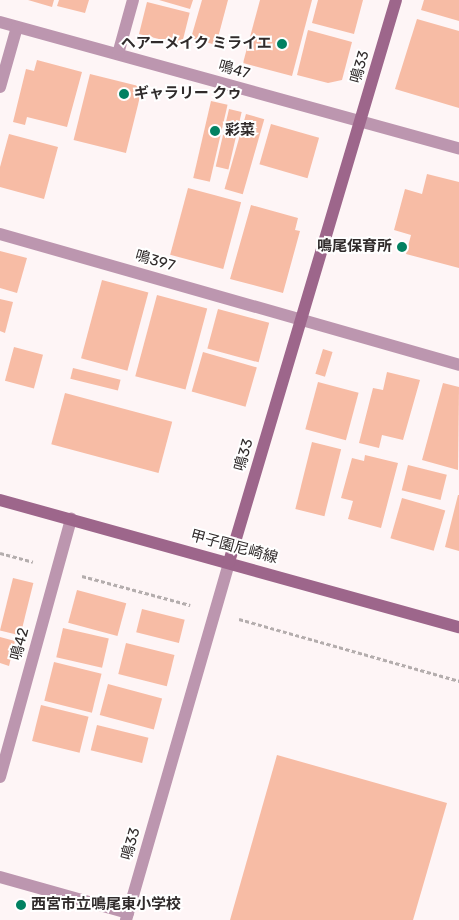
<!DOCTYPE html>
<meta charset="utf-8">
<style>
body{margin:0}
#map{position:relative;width:459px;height:920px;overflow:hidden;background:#fef5f6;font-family:Rubik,"Noto Sans JP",sans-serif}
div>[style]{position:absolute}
.building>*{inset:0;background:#f7bca5;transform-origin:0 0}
.path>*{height:3px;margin-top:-1.5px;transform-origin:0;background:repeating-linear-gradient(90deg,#b4adad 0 4px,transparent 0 6.5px)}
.street>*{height:12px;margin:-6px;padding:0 6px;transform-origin:6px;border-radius:6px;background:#bc96af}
.secondary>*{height:12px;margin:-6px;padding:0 6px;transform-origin:6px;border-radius:6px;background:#9d668b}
.dots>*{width:14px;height:14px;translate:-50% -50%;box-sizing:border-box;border:2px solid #fff;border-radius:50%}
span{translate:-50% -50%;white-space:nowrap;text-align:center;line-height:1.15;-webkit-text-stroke:4px #fff;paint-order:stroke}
.poi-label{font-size:15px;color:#302b2b;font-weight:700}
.right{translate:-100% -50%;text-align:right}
.left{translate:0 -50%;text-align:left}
.street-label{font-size:15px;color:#302b2b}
</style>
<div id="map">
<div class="building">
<i style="clip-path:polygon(28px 0,54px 0,52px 7px)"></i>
<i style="clip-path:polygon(59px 0,89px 0,85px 13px,57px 6px)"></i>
<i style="clip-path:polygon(159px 0,193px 0,190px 9px)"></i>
<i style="clip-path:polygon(202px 0,228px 0,216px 45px,191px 38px)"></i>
<i style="clip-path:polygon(260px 0,312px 0,292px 76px,243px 63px)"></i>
<i style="clip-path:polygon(318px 0,363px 0,354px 34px,312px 23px)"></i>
<i style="clip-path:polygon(424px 0,459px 0,459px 21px,421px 10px)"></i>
<i style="left:147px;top:2px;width:44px;height:33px;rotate:14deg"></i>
<i style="clip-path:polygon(417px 19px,459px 31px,459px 108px,395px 89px)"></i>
<i style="clip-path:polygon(308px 30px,352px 42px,342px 80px,328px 83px,297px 75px)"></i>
<i style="clip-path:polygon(37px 60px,82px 72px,67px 127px,27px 117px,25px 125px,13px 122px,26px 69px,34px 71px)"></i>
<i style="left:90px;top:74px;width:54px;height:68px;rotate:14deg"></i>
<i style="left:211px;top:101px;width:17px;height:79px;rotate:13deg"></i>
<i style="left:229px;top:109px;width:13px;height:59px;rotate:13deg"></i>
<i style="left:246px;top:114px;width:19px;height:78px;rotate:16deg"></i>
<i style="left:271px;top:124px;width:50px;height:42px;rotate:16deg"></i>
<i style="clip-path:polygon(9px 134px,58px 147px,44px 199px,0 187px,0 167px)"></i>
<i style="clip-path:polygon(427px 174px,459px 182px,459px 268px,406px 254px,411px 235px,394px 230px,405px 189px,422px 194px)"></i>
<i style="left:188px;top:188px;width:55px;height:69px;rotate:15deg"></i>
<i style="clip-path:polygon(251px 205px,298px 218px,295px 230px,300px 231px,283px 293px,230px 279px)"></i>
<i style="clip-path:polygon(0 251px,27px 258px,17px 293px,0 288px)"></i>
<i style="left:102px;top:280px;width:48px;height:81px;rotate:15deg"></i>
<i style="left:157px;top:295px;width:52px;height:84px;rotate:15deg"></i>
<i style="clip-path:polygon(0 299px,13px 302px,5px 333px,0 331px)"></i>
<i style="left:218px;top:309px;width:53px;height:41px;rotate:15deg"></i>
<i style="left:14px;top:347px;width:30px;height:35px;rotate:15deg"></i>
<i style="left:323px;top:349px;width:10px;height:26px;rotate:17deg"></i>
<i style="left:203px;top:352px;width:56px;height:41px;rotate:16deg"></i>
<i style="left:73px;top:368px;width:49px;height:11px;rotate:14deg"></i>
<i style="clip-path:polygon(387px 372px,420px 380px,403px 440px,382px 435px,379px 448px,359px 443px,373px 388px,383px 390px)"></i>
<i style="left:318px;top:382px;width:42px;height:49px;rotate:15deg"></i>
<i style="clip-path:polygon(443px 383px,459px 387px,458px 470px,422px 460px)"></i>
<i style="left:65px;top:393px;width:111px;height:53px;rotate:15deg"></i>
<i style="left:312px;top:442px;width:30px;height:69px;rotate:14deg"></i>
<i style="clip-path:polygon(365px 455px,398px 463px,381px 528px,348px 519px,353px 501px,341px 498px,352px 458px,364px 461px)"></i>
<i style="left:408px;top:465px;width:40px;height:26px;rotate:14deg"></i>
<i style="clip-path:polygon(458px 495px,459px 495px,459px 551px,445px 547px)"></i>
<i style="left:402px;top:498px;width:45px;height:42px;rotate:16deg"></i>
<i style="left:13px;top:578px;width:21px;height:54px;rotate:14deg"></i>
<i style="left:77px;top:590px;width:51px;height:34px;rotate:15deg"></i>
<i style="left:142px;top:609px;width:44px;height:24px;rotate:14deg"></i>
<i style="left:63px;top:628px;width:47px;height:30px;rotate:13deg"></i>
<i style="clip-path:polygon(0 637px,15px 641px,9px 666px,0 663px)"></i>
<i style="left:126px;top:643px;width:50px;height:32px;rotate:14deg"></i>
<i style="left:54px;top:662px;width:49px;height:40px;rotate:14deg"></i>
<i style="left:108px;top:684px;width:56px;height:32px;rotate:15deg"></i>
<i style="left:41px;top:705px;width:49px;height:37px;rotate:14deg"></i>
<i style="left:97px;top:725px;width:53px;height:26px;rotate:14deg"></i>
<i style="clip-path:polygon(277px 755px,447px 803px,413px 920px,230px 920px)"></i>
</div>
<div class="path">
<i style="left:0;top:553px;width:34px;rotate:15deg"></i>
<i style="left:82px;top:576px;width:112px;rotate:15deg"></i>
<i style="left:239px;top:619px;width:229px;rotate:15.7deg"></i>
</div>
<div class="street">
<i style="left:0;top:22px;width:476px;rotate:15.4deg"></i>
<i style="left:118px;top:54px;width:56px;rotate:-74.5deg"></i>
<i style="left:0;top:87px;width:62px;rotate:-74.2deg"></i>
<i style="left:0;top:234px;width:477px;rotate:15.9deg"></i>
<i style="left:0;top:777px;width:268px;rotate:-74.6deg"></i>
<i style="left:0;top:877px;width:133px;rotate:15.7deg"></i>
<i style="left:126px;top:920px;width:373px;rotate:-73.9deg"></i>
</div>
<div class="secondary">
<i style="left:0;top:500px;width:476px;rotate:15.5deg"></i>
<i style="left:229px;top:562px;width:586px;rotate:-73.45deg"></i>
</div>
<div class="dots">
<i style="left:282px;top:44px;background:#028161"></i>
<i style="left:124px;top:94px;background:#028161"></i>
<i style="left:215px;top:131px;background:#028161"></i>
<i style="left:402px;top:247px;background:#028161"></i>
<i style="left:21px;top:905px;background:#028161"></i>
</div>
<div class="poi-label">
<span class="right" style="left:272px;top:44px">ヘアーメイク ミライエ</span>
<span class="left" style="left:134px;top:94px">ギャラリー クゥ</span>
<span class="left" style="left:225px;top:131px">彩菜</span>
<span class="right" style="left:392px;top:247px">鳴尾保育所</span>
<span class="left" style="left:31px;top:905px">西宮市立鳴尾東小学校</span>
</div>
<div class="street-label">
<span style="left:360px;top:67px;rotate:-74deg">鳴33</span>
<span style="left:234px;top:70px;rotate:16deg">鳴47</span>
<span style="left:155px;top:261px;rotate:16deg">鳴397</span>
<span style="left:244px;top:455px;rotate:-74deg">鳴33</span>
<span style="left:234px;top:547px;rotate:15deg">甲子園尼崎線</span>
<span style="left:20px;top:644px;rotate:-75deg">鳴42</span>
<span style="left:131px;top:844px;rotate:-74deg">鳴33</span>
</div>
</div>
